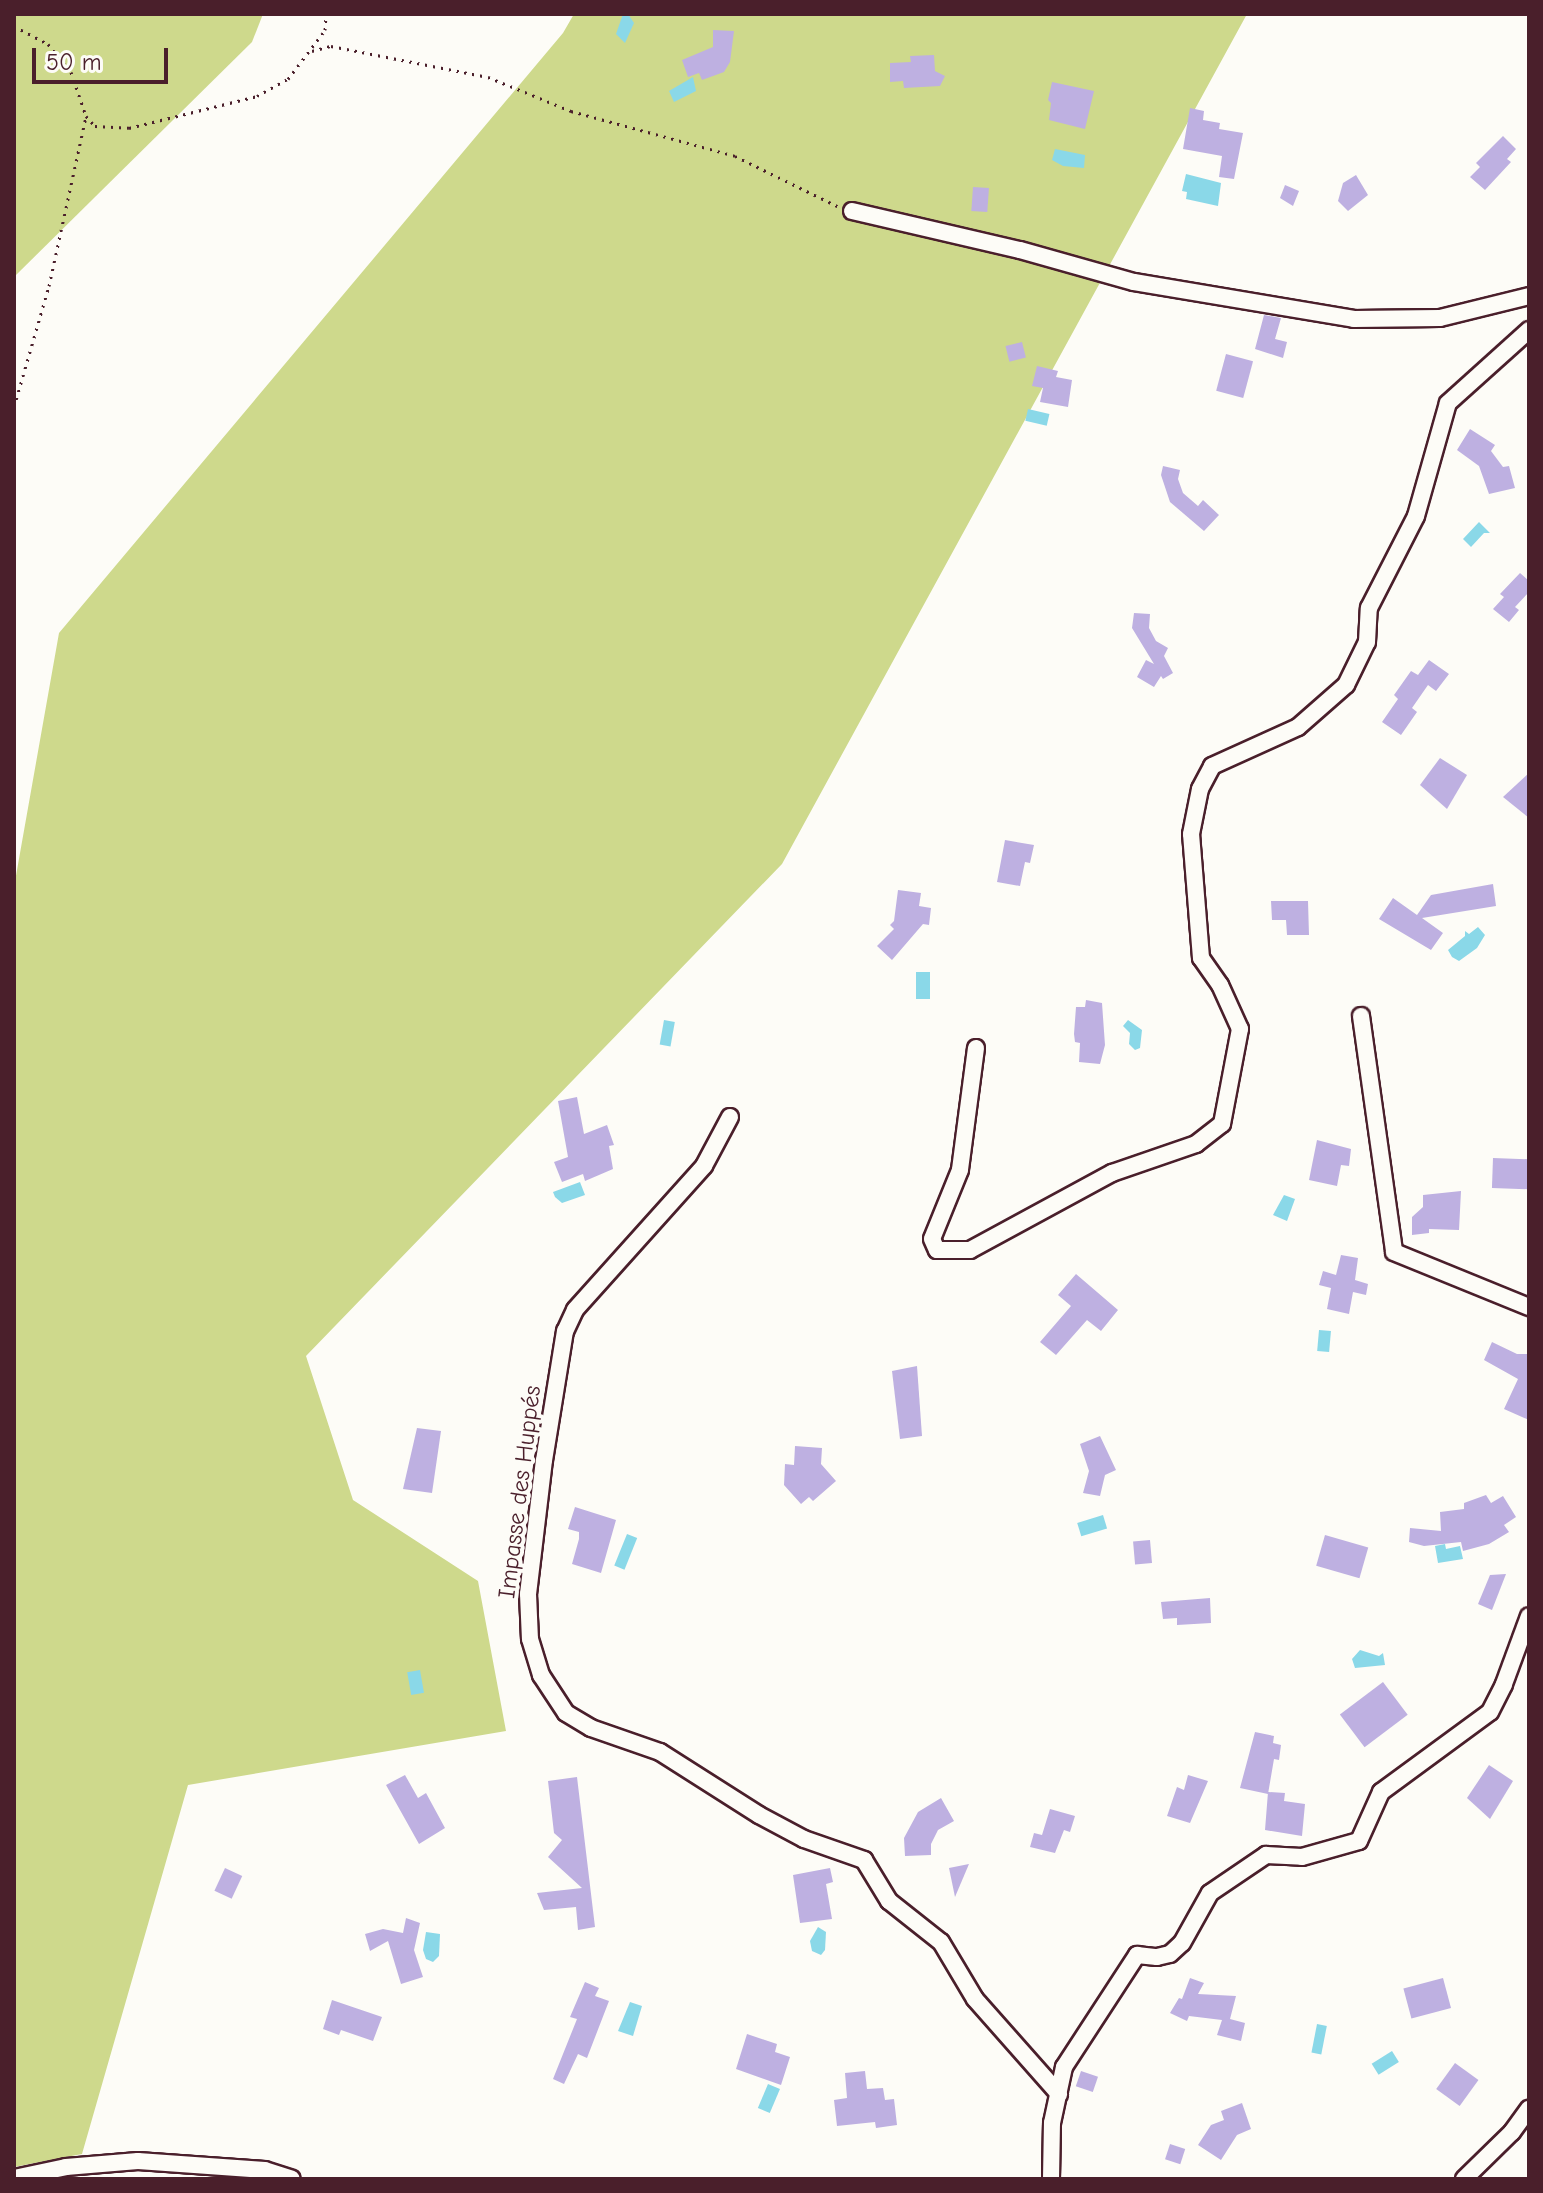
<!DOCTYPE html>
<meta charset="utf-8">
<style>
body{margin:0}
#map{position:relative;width:1543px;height:2193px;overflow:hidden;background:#fdfcf7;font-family:"Comic Neue",sans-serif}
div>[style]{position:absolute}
.green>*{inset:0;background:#ced98c}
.water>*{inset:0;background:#8ad8e8;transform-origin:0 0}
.building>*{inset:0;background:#beb0e1;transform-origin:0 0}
.path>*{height:3px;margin-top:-1.5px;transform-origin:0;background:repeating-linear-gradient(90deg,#4a1f2b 0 2px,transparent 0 8px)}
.roads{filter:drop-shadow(2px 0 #4a1f2b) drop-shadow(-2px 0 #4a1f2b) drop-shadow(0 2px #4a1f2b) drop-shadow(0 -2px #4a1f2b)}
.street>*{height:16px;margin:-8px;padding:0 8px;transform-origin:8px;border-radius:8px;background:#fdfcf7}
span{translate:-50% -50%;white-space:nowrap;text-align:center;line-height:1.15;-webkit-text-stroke:8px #fdfcf7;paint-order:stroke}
.street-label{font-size:24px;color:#4a1f2b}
.frame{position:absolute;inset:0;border:16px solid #4a1f2b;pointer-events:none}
.scale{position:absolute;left:32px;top:48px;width:136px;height:36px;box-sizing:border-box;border:4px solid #4a1f2b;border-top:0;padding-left:10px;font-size:24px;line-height:28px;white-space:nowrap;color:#4a1f2b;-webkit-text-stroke:6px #fdfcf7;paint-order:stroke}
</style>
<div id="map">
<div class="green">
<i style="clip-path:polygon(14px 14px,263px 14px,252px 42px,14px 277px)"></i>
<i style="clip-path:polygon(574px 14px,1247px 14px,782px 864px,306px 1356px,353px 1500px,478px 1581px,506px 1731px,188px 1785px,82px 2154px,14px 2167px,14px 887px,59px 633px,563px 33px)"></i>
</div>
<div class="water">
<i style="clip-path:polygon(623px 14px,628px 14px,634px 23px,625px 43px,616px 34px)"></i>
<i style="clip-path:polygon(693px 77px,696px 91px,674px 102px,669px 91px)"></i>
<i style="clip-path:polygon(1055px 149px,1085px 155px,1084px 168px,1063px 166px,1052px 160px)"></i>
<i style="clip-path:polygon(1186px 174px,1221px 183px,1218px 206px,1186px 199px,1187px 192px,1182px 191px)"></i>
<i style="left:1028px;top:409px;width:22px;height:12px;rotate:13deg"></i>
<i style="clip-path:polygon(1479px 522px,1490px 533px,1484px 533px,1471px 547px,1463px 539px)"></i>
<i style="clip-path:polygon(1478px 927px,1485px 935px,1477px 948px,1459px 961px,1452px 957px,1448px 950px,1465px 936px,1465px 931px,1469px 934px)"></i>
<i style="left:916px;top:972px;width:14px;height:27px"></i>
<i style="left:664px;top:1020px;width:11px;height:25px;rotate:10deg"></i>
<i style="clip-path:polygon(1128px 1020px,1142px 1030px,1140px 1048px,1135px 1050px,1129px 1044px,1130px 1033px,1123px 1026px)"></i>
<i style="clip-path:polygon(580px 1182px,585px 1195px,562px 1203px,555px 1197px,553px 1192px)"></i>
<i style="clip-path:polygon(1284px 1195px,1295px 1199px,1287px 1221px,1273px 1215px)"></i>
<i style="left:1319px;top:1330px;width:12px;height:21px;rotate:5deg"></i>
<i style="left:1103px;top:1515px;width:14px;height:27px;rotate:73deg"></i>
<i style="left:627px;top:1534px;width:11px;height:34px;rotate:22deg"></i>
<i style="clip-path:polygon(1445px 1544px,1446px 1549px,1460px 1546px,1463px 1559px,1438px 1563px,1435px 1546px)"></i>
<i style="clip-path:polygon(1360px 1650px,1379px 1656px,1383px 1653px,1385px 1665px,1355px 1668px,1352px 1659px)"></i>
<i style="left:420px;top:1670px;width:23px;height:13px;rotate:80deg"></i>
<i style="clip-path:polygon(818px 1927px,826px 1932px,825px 1950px,821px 1955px,812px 1951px,810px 1941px)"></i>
<i style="clip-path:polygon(426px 1932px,440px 1934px,439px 1956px,433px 1962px,426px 1959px,423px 1950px)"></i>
<i style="clip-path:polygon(630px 2002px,642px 2006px,633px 2036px,618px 2031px)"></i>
<i style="left:1317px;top:2024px;width:10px;height:29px;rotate:11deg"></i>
<i style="left:1392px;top:2051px;width:13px;height:24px;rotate:58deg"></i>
<i style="left:768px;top:2084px;width:13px;height:26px;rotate:23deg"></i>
</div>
<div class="building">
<i style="clip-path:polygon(713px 30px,734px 31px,730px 62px,724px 72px,702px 80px,699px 73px,688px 77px,682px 60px,713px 47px)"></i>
<i style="clip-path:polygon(934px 55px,935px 71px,945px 76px,940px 86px,904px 88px,903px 81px,890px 82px,890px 63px,911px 62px,910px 56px)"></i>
<i style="clip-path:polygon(1052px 82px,1094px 91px,1085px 129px,1049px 120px,1051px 103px,1048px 100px)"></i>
<i style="clip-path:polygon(1190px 108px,1204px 111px,1203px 120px,1220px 123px,1219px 129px,1243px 133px,1234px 179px,1219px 177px,1222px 156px,1183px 149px)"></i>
<i style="clip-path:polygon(1503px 136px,1516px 149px,1507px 159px,1511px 162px,1485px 190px,1470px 177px,1480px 167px,1476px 163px)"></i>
<i style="clip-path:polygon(1356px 175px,1368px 195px,1348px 211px,1338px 201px,1343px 183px)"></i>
<i style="clip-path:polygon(1285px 185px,1299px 191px,1293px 206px,1280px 198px)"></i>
<i style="left:973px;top:187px;width:16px;height:24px;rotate:4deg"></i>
<i style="clip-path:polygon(1264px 315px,1281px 318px,1275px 339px,1287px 342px,1283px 358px,1255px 349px)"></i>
<i style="left:1022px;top:342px;width:16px;height:17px;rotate:76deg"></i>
<i style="left:1226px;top:354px;width:28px;height:38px;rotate:15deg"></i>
<i style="clip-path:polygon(1037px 366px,1058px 371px,1056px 377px,1072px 380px,1068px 407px,1040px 402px,1043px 388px,1032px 386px)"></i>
<i style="clip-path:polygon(1470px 429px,1495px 445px,1491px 451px,1503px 467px,1509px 466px,1515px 488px,1489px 494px,1479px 466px,1457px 450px)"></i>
<i style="clip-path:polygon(1163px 466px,1180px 470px,1178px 479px,1183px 493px,1198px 506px,1203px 500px,1219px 515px,1204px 531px,1170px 502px,1161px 475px)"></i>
<i style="clip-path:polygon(1520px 573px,1529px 581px,1529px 592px,1515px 607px,1519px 610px,1509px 622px,1493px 609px,1504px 597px,1500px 594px)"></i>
<i style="clip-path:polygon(1134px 613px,1150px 614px,1149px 628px,1156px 641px,1168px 648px,1164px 656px,1173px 673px,1163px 679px,1161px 676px,1154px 687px,1137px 677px,1146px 660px,1154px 664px,1132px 628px)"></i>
<i style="clip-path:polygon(1429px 660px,1449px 674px,1436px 691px,1428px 685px,1412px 708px,1417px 712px,1401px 735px,1382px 722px,1398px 699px,1394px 695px,1411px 671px,1418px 675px)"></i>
<i style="clip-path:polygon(1440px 758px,1467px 775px,1447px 809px,1420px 785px)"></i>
<i style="clip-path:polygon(1529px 773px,1529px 818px,1503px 797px)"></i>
<i style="clip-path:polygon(1005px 840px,1034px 845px,1030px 863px,1025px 862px,1020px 886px,997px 882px)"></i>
<i style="clip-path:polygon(1493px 884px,1496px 906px,1422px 918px,1443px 933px,1431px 950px,1379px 919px,1393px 898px,1417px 915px,1431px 895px)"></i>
<i style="clip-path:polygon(898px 890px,921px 893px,919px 906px,931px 908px,929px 925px,923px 924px,892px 960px,877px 946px,894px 929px,890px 925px,894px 921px)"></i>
<i style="clip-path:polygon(1271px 901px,1308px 901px,1309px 935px,1287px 935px,1286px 920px,1272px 920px)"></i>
<i style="clip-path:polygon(1086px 1000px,1102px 1003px,1105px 1045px,1100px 1064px,1079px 1062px,1080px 1043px,1075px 1042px,1074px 1034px,1076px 1007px,1085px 1007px)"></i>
<i style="clip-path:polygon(577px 1097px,584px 1134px,607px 1125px,614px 1145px,609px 1146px,613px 1169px,585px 1181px,583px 1174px,562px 1182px,554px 1162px,568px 1157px,558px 1101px)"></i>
<i style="clip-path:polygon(1317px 1140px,1351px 1149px,1349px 1166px,1341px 1165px,1337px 1186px,1309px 1180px)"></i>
<i style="left:1493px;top:1158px;width:36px;height:30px;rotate:2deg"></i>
<i style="clip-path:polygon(1461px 1191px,1459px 1230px,1429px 1229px,1429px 1233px,1412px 1235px,1412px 1217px,1423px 1207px,1423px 1195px)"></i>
<i style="clip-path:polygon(1341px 1255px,1358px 1258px,1355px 1280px,1368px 1284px,1366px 1295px,1353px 1292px,1349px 1314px,1327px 1309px,1331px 1288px,1319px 1285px,1323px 1271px,1336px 1275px)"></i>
<i style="clip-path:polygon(1076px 1274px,1118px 1310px,1101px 1331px,1087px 1320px,1056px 1355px,1040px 1342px,1071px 1306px,1058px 1295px)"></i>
<i style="clip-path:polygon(1492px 1342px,1517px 1354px,1529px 1354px,1529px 1420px,1504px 1409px,1518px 1379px,1484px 1360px)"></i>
<i style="clip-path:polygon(917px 1366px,922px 1436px,900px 1439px,892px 1371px)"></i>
<i style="clip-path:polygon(417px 1428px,441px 1431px,432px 1493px,403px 1489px)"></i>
<i style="clip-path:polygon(1100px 1436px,1116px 1470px,1105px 1475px,1100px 1496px,1083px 1493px,1089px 1471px,1080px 1444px)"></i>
<i style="clip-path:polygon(795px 1446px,822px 1448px,821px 1464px,836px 1481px,813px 1501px,809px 1497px,801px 1504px,784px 1485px,785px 1464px,794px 1465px)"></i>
<i style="clip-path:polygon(1486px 1495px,1491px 1503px,1503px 1496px,1516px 1517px,1504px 1525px,1509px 1532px,1489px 1544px,1463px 1551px,1461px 1542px,1424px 1546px,1409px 1542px,1410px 1528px,1441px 1531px,1440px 1512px,1464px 1509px,1464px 1503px)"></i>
<i style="clip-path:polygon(575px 1507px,616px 1520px,601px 1573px,572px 1564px,579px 1539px,579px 1532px,568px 1529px)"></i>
<i style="left:1325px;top:1535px;width:45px;height:32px;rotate:16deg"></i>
<i style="left:1150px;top:1540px;width:23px;height:17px;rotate:85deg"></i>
<i style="clip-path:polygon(1506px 1574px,1492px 1610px,1478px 1604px,1490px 1575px)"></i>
<i style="clip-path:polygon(1210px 1598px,1211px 1623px,1177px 1625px,1177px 1618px,1163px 1619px,1161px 1602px)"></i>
<i style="left:1383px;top:1682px;width:41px;height:54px;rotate:53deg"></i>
<i style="clip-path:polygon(1255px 1732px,1274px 1736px,1273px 1743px,1281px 1745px,1279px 1760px,1274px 1759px,1268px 1794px,1240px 1788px)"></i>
<i style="clip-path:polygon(1489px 1765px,1513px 1781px,1490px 1819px,1467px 1798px)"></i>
<i style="clip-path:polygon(405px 1775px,418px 1798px,426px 1793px,445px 1828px,419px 1844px,386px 1785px)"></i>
<i style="clip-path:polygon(1188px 1775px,1208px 1781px,1190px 1823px,1167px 1816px,1177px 1787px,1184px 1790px)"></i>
<i style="clip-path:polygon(577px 1777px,595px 1927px,578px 1930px,576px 1907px,544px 1910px,537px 1893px,582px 1888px,548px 1857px,562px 1840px,554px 1833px,548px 1781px)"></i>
<i style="clip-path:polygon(1268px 1792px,1285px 1793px,1284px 1801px,1305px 1804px,1302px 1836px,1265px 1830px)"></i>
<i style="clip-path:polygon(941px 1798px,954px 1821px,938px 1830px,931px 1844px,931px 1855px,905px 1856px,904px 1838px,918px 1812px)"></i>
<i style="clip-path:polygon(1050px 1809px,1075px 1816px,1070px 1832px,1064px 1830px,1055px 1853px,1030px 1847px,1034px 1833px,1042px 1835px)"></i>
<i style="clip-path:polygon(969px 1864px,955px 1897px,949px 1868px)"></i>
<i style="left:225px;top:1868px;width:19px;height:25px;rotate:25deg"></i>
<i style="clip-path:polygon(830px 1868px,833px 1882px,826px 1884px,832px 1919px,800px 1923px,793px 1875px)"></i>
<i style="clip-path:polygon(406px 1918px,420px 1923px,414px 1950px,423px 1977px,401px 1984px,388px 1941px,370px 1951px,365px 1934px,383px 1929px,403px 1933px)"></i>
<i style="clip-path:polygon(1190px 1978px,1204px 1983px,1198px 1994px,1236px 1996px,1230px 2019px,1245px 2023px,1241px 2041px,1217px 2035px,1222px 2020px,1189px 2016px,1187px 2021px,1170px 2013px,1179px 1998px,1182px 1999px)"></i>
<i style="left:1443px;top:1978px;width:31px;height:41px;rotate:75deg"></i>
<i style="clip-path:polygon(585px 1982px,599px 1988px,595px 1996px,609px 2001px,587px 2058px,578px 2054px,564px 2084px,553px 2079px,577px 2019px,570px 2017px)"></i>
<i style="clip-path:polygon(332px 2000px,382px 2017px,373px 2041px,341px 2030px,339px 2035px,323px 2029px)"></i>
<i style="clip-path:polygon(747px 2034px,777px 2044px,775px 2052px,790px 2057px,781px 2085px,736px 2069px)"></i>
<i style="left:1455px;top:2063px;width:29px;height:32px;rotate:36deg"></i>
<i style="clip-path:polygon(865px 2071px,867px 2089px,883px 2088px,885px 2100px,894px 2099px,897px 2125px,876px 2128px,875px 2122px,837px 2126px,834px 2100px,847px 2098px,845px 2073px)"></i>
<i style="left:1081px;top:2071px;width:18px;height:16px;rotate:19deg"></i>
<i style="clip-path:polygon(1242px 2103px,1251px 2129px,1237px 2135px,1221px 2160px,1198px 2145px,1211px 2125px,1224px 2120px,1221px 2111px)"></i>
<i style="left:1170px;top:2144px;width:16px;height:16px;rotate:18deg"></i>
</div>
<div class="path">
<i style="left:14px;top:26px;width:38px;rotate:28deg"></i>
<i style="left:48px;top:44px;width:36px;rotate:51deg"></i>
<i style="left:71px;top:72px;width:46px;rotate:71.2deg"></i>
<i style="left:86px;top:116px;width:13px;rotate:48deg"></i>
<i style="left:95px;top:126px;width:34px;rotate:3deg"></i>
<i style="left:129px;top:128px;width:132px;rotate:-14deg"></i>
<i style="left:257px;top:96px;width:35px;rotate:-29deg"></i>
<i style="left:288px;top:79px;width:61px;rotate:-52.9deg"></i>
<i style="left:325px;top:30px;width:16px;rotate:-86deg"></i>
<i style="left:312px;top:51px;width:20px;rotate:-15deg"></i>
<i style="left:331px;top:46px;width:160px;rotate:11.2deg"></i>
<i style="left:488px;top:77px;width:90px;rotate:22.3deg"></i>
<i style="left:571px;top:111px;width:170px;rotate:15.3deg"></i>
<i style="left:735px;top:156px;width:114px;rotate:26.1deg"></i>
<i style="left:14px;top:407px;width:126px;rotate:-73.9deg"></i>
<i style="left:49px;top:286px;width:174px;rotate:-77.7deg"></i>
</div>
<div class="roads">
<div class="street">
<i style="left:852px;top:211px;width:172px;rotate:13.1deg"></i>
<i style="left:1020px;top:250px;width:118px;rotate:15.7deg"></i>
<i style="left:1134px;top:282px;width:223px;rotate:9.5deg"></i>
<i style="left:1354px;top:319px;width:86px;rotate:-0.7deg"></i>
<i style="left:1440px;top:318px;width:92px;rotate:-13.9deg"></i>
<i style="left:1361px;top:1016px;width:238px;rotate:82deg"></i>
<i style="left:1394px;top:1252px;width:146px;rotate:22.2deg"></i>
<i style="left:976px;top:1048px;width:123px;rotate:97.5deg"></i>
<i style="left:960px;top:1170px;width:74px;rotate:112.1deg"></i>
<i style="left:932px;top:1239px;width:12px;rotate:66deg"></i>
<i style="left:937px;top:1250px;width:33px"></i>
<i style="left:970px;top:1250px;width:162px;rotate:-28.5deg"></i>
<i style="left:1112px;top:1173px;width:89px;rotate:-19deg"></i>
<i style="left:1196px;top:1144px;width:33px;rotate:-38deg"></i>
<i style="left:1222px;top:1124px;width:97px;rotate:-79.3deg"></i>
<i style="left:1240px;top:1029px;width:48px;rotate:-114.4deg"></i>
<i style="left:1220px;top:985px;width:33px;rotate:-125deg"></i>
<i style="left:1201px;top:958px;width:124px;rotate:-94.6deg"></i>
<i style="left:1191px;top:834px;width:46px;rotate:-78.7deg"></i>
<i style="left:1200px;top:789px;width:26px;rotate:-62deg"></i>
<i style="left:1212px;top:766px;width:94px;rotate:-24.4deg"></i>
<i style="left:1298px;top:727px;width:64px;rotate:-41.2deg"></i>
<i style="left:1346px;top:685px;width:48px;rotate:-64deg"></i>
<i style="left:1367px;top:642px;width:34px;rotate:-87deg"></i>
<i style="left:1369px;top:608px;width:103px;rotate:-62.9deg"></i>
<i style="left:1416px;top:516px;width:117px;rotate:-74.2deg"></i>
<i style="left:1448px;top:403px;width:109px;rotate:-42deg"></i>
<i style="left:730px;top:1117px;width:55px;rotate:118deg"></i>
<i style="left:704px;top:1166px;width:193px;rotate:131.9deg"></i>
<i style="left:575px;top:1310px;width:23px;rotate:115deg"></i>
<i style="left:565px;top:1331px;width:131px;rotate:99.2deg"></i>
<i style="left:544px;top:1460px;width:135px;rotate:96.8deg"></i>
<i style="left:528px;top:1594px;width:45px;rotate:87.5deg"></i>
<i style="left:530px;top:1639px;width:38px;rotate:73deg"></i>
<i style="left:541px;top:1675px;width:45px;rotate:56.7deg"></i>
<i style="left:566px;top:1713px;width:29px;rotate:31deg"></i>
<i style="left:591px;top:1728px;width:73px;rotate:19.2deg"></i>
<i style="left:660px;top:1752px;width:117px;rotate:32.5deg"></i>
<i style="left:759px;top:1815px;width:51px;rotate:28.1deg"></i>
<i style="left:804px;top:1839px;width:64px;rotate:19.3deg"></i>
<i style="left:864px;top:1860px;width:48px;rotate:58.6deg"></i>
<i style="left:889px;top:1901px;width:66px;rotate:38.3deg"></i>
<i style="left:941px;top:1942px;width:66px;rotate:59.2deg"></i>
<i style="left:975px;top:1999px;width:127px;rotate:48.5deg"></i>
<i style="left:14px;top:2178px;width:53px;rotate:-11.9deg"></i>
<i style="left:66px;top:2167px;width:72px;rotate:-4.8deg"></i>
<i style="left:138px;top:2161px;width:127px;rotate:4.1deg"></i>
<i style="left:265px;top:2170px;width:28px;rotate:18deg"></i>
<i style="left:1051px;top:2179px;width:56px;rotate:-89deg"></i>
<i style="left:1052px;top:2123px;width:57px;rotate:-77.9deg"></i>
<i style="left:1064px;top:2067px;width:134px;rotate:-56.9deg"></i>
<i style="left:1137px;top:1955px;width:20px;rotate:6deg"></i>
<i style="left:1157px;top:1957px;width:13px;rotate:-13deg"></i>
<i style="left:1170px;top:1954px;width:16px;rotate:-43deg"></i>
<i style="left:1182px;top:1943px;width:57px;rotate:-60.8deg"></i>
<i style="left:1210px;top:1893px;width:68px;rotate:-34.2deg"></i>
<i style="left:1266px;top:1855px;width:36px;rotate:3deg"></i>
<i style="left:1302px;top:1857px;width:59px;rotate:-15.7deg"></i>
<i style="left:1359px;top:1841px;width:54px;rotate:-65.8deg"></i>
<i style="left:1381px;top:1792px;width:135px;rotate:-36.3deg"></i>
<i style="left:1490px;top:1712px;width:31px;rotate:-63deg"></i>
<i style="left:1504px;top:1684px;width:72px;rotate:-69.8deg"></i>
<i style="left:1464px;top:2179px;width:67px;rotate:-44.4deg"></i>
<i style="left:1512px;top:2132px;width:29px;rotate:-54deg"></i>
</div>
</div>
<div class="street-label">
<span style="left:520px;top:1492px;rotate:-83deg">Impasse des Huppés</span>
</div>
<div class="frame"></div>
<div class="scale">50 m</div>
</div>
